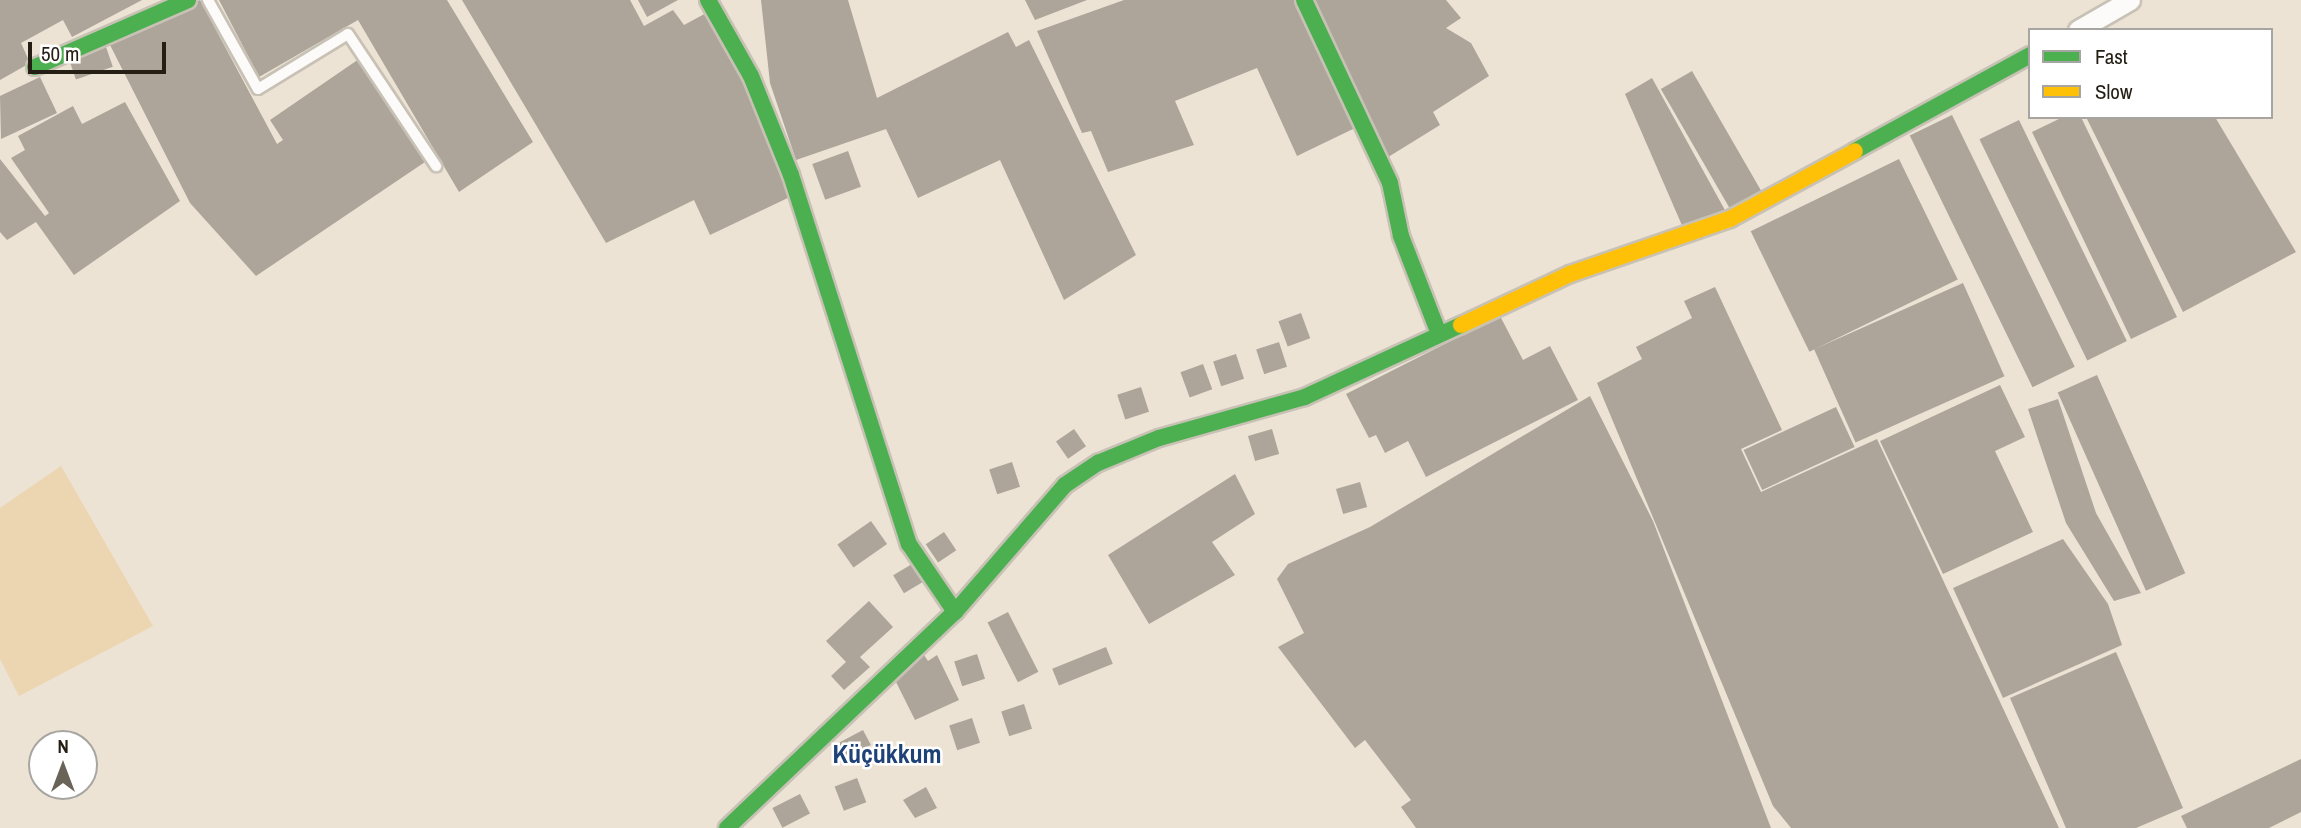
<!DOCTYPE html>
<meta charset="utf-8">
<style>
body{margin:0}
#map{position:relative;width:2301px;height:828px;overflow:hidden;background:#ece3d4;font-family:"Archivo Narrow",sans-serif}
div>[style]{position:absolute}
.green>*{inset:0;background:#ecd5b1}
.building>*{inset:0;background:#ada59a;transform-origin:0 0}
.roads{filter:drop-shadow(2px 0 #c8c1b5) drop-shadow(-2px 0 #c8c1b5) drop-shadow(0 2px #c8c1b5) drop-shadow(0 -2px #c8c1b5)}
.lane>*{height:10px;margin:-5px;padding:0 5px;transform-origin:5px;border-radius:5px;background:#fcfbf9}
.street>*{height:19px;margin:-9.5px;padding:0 9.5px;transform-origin:9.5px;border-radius:9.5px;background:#fcfbf9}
.fast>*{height:16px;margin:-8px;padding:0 8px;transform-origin:8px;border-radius:8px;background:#4caf50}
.slow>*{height:16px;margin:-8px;padding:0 8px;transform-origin:8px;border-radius:8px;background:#ffc107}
span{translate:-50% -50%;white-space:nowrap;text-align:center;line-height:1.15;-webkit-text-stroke:5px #fff;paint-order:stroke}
.district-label{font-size:26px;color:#1e4277;font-weight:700}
.legend{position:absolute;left:2028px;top:28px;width:245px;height:91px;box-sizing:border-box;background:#fff;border:2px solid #a7a5a1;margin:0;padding:9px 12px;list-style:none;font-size:21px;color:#241e14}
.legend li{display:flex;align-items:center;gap:14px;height:35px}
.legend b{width:35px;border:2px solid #a7a5a1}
.north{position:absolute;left:28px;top:730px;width:70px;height:70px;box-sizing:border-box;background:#fff;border:2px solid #a7a5a1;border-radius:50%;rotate:0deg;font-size:19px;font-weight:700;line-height:28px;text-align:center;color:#241e14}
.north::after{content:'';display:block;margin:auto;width:24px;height:32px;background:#6a6357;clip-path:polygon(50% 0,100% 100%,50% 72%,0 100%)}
.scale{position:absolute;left:28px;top:42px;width:138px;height:32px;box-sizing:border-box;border:4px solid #241e14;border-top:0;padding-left:9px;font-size:21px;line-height:24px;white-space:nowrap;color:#241e14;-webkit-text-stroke:5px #fff;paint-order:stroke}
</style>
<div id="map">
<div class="green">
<i style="clip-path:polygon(61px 466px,153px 626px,19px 696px,0 659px,0 508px)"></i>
</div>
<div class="building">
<i style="clip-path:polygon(0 0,142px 0,72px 37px,63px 20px,21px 43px,30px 63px,0 80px)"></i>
<i style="clip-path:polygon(200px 0,277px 144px,283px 140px,270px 120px,359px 59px,425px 162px,256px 276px,190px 203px,108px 41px)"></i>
<i style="clip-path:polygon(219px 0,447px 0,533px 142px,459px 192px,358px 20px,259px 77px)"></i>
<i style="clip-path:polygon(462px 0,630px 0,644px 26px,673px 10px,684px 25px,710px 11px,794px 195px,710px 235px,694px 200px,606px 243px)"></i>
<i style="clip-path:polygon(638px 0,678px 0,647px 17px)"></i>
<i style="clip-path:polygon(761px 0,848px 0,877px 98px,1008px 32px,1016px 47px,1029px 40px,1136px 255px,1064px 300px,1000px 160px,918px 198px,886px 129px,796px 160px,770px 83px)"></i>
<i style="clip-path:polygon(1025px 0,1087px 0,1035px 20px)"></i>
<i style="clip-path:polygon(1124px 0,1295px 0,1355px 128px,1297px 156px,1257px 68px,1175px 101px,1194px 145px,1108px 172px,1091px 131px,1082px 133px,1037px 31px)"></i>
<i style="clip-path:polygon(1311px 0,1446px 0,1461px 18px,1446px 28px,1471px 43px,1489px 76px,1433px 112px,1440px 125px,1385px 159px)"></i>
<i style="left:105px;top:44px;width:24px;height:39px;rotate:71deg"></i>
<i style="left:1692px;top:71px;width:142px;height:36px;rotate:60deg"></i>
<i style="clip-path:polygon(40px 77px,57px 113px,1px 139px,0 96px)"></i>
<i style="clip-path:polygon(1652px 78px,1726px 212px,1684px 230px,1625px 94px)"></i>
<i style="clip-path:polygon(125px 102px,180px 201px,74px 275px,36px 222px,7px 240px,0 232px,0 159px,45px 216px,49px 213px,11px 158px,25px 150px,18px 136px,73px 106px,82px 124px)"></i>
<i style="left:1952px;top:115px;width:280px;height:47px;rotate:64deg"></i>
<i style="clip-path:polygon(2063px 117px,2081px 117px,2177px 317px,2131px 339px,2032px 132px)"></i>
<i style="clip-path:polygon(2086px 117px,2215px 117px,2296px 252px,2183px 312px)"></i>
<i style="left:2019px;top:120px;width:246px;height:44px;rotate:64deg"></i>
<i style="left:848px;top:151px;width:38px;height:38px;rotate:70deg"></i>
<i style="left:1899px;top:159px;width:134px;height:165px;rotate:64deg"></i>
<i style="left:1963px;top:283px;width:102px;height:163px;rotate:66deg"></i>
<i style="clip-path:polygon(1715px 287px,1782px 430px,1741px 449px,1761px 492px,1877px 439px,2059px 828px,1791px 828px,1773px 806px,1597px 383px,1642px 359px,1636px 347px,1692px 318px,1684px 301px)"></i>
<i style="left:1301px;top:313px;width:27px;height:24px;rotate:70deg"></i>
<i style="clip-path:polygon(1500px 316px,1523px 360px,1550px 346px,1578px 400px,1426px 477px,1408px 441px,1385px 453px,1376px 435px,1369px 438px,1346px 394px)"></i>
<i style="left:1279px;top:342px;width:26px;height:24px;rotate:72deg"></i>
<i style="left:1236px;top:354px;width:26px;height:24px;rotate:72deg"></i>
<i style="left:1203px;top:364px;width:27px;height:24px;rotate:70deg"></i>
<i style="left:2097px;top:375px;width:217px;height:43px;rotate:66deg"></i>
<i style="clip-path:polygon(2000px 385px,2025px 437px,1995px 451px,2033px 532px,1943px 574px,1880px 441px)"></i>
<i style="left:1141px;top:387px;width:26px;height:25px;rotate:72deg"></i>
<i style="clip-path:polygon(1590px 396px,1653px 521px,1771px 828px,1416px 828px,1401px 807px,1411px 800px,1365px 740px,1355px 748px,1278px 647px,1304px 633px,1277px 579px,1288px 564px,1370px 527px)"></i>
<i style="clip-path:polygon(2058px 399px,2096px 513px,2141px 593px,2114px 601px,2066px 523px,2028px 409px)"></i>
<i style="left:1836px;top:407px;width:44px;height:102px;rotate:65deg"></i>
<i style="left:1074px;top:429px;width:21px;height:22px;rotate:55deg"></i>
<i style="left:1272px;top:429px;width:26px;height:25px;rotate:74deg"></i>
<i style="left:1012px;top:462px;width:26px;height:24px;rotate:72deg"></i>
<i style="clip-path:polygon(1235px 474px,1255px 514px,1212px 542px,1235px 575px,1149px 624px,1108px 555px)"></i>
<i style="left:1360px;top:482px;width:26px;height:25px;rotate:74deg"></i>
<i style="left:871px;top:521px;width:28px;height:41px;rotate:55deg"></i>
<i style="left:944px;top:532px;width:22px;height:22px;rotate:56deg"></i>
<i style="clip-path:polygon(2063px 539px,2108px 604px,2122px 645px,2003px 698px,1953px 588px)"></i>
<i style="left:912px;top:564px;width:21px;height:22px;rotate:59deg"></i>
<i style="clip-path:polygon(869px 601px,893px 627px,860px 657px,870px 667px,844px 690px,831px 676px,846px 662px,826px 641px)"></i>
<i style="left:1008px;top:612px;width:67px;height:23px;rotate:63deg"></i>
<i style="left:1106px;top:647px;width:18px;height:58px;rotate:68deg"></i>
<i style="clip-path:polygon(2116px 652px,2183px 808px,2136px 828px,2066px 828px,2010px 698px)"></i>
<i style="left:977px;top:654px;width:26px;height:24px;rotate:72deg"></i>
<i style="clip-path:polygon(924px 655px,928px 661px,937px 655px,959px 700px,915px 720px,895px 680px)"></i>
<i style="left:1024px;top:704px;width:26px;height:24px;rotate:72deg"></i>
<i style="left:972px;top:718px;width:26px;height:24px;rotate:72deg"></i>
<i style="left:863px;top:730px;width:17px;height:30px;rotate:62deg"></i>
<i style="clip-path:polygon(2301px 759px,2301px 812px,2269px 828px,2187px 828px,2181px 816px)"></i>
<i style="left:857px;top:778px;width:26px;height:24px;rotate:69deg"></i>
<i style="clip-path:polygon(926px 787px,937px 808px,915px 818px,903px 800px)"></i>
<i style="left:800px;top:794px;width:22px;height:31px;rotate:63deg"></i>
</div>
<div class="roads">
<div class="lane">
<i style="left:208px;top:0;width:102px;rotate:60.7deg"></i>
<i style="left:258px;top:89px;width:105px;rotate:-31.4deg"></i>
<i style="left:348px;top:34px;width:159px;rotate:56.3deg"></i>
</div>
<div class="street">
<i style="left:2078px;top:30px;width:60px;rotate:-30deg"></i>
</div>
<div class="fast">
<i style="left:708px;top:0;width:87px;rotate:60.5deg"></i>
<i style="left:751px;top:76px;width:107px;rotate:68deg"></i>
<i style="left:791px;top:175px;width:387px;rotate:72.3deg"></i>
<i style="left:909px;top:544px;width:82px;rotate:55.9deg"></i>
<i style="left:1304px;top:0;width:202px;rotate:64.8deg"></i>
<i style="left:1390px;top:183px;width:54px;rotate:78.3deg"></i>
<i style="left:1401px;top:236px;width:105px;rotate:68.8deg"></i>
<i style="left:35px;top:67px;width:167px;rotate:-23.6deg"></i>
<i style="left:1855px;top:151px;width:200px;rotate:-28.7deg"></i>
<i style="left:727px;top:828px;width:314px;rotate:-43.5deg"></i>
<i style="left:955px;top:612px;width:168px;rotate:-49.1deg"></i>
<i style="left:1065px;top:485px;width:40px;rotate:-34deg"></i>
<i style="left:1098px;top:463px;width:66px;rotate:-22.3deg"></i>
<i style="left:1159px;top:438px;width:152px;rotate:-15.7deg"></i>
<i style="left:1305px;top:397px;width:172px;rotate:-24.8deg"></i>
</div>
<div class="slow">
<i style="left:1461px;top:325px;width:120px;rotate:-25.1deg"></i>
<i style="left:1570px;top:274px;width:169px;rotate:-19deg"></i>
<i style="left:1730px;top:219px;width:142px;rotate:-28.5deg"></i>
</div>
</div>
<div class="district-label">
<span style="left:887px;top:754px">Küçükkum</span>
</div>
<ul class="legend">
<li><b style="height:9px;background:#4caf50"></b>Fast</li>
<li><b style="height:9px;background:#ffc107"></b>Slow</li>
</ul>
<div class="north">N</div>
<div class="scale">50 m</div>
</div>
